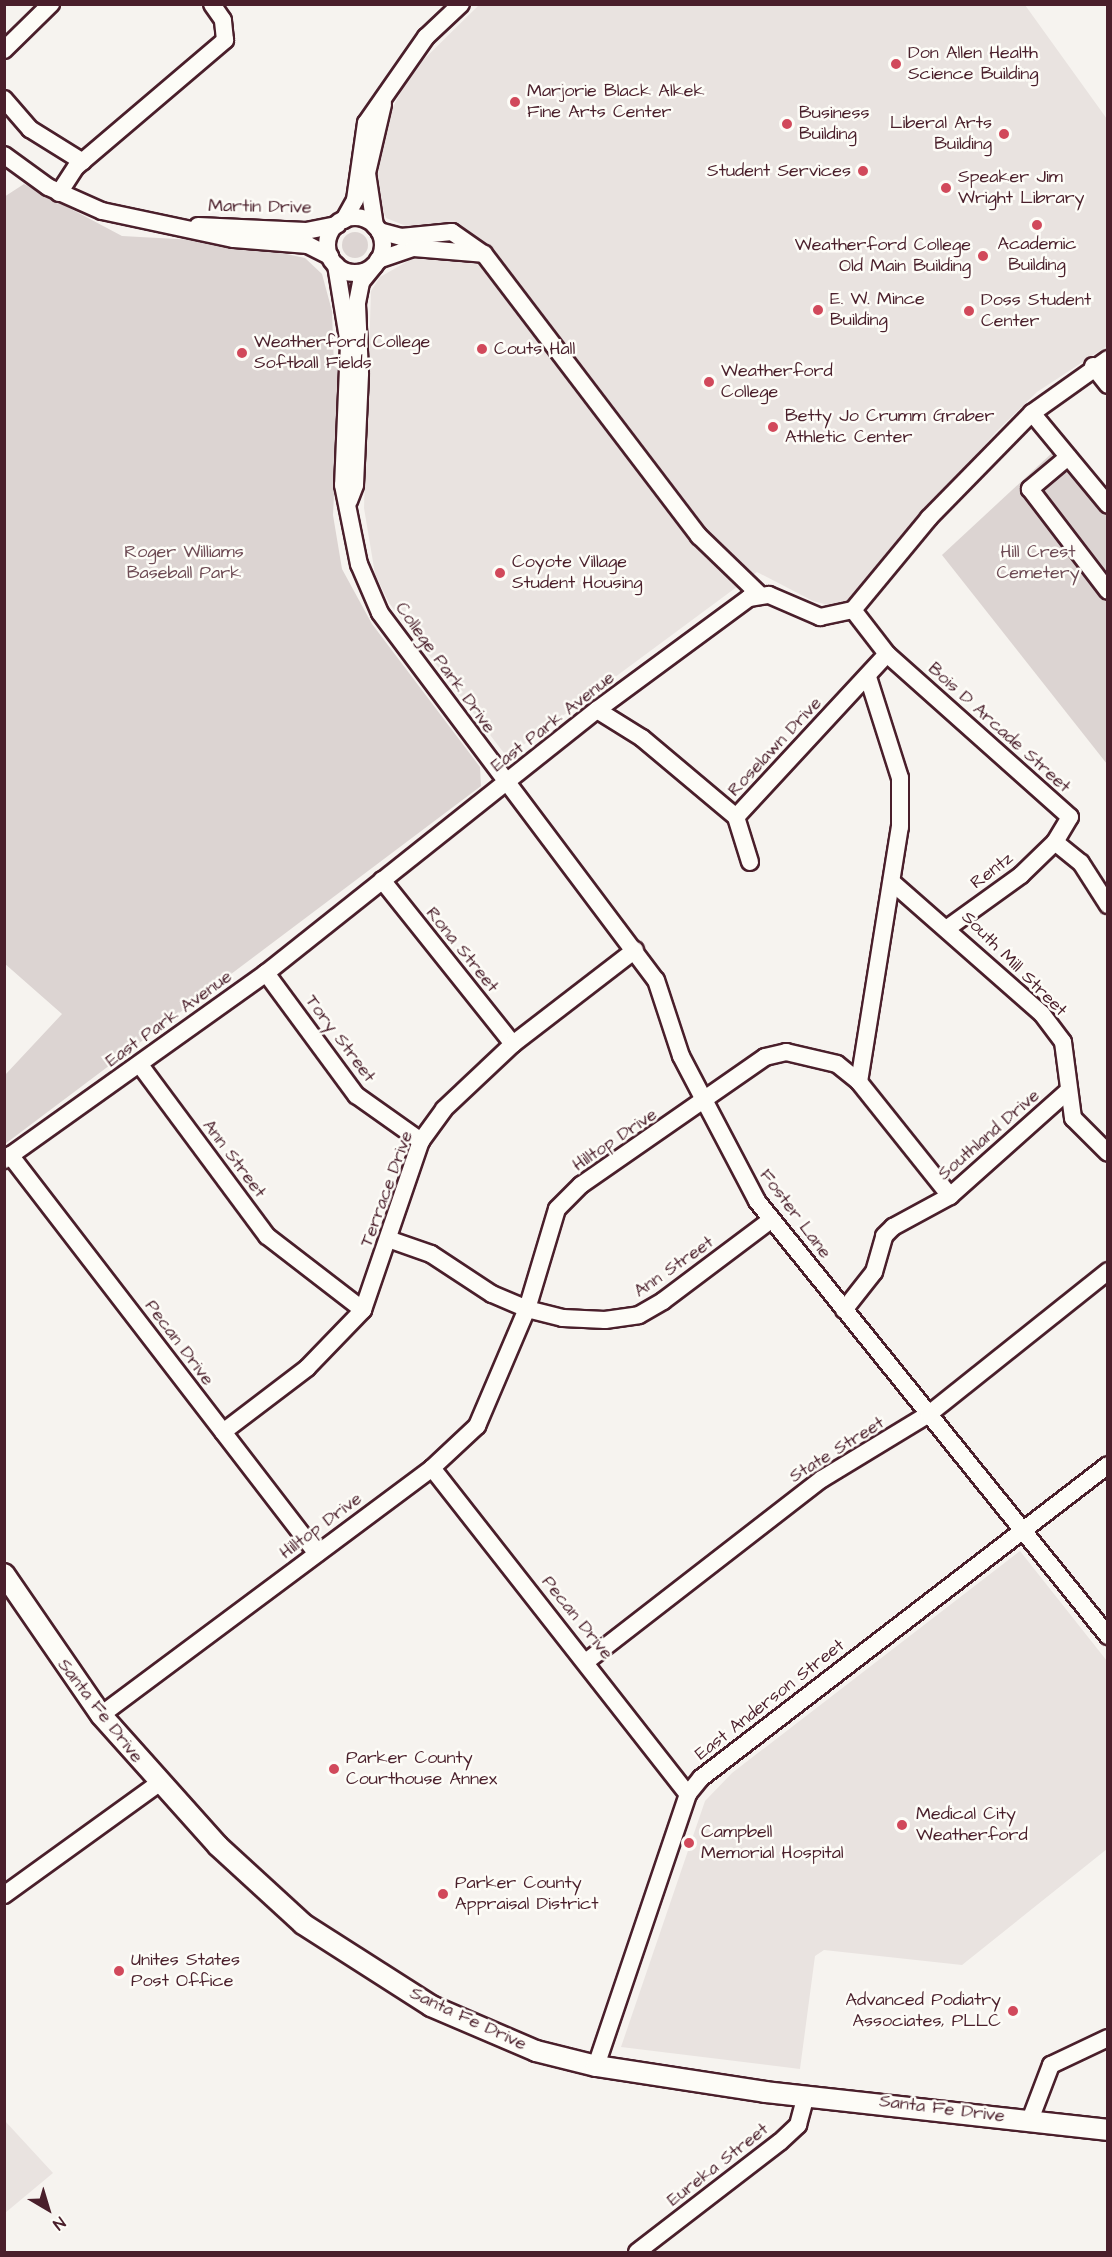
<!DOCTYPE html>
<style>
body{margin:0}
#map{position:relative;width:1112px;height:2257px;overflow:hidden;background:#f6f3ef;font-family:"Architects Daughter",sans-serif}
div>[style]{position:absolute}
.built>*{inset:0;background:#e9e3e0}
.green>*{inset:0;background:#dcd4d2}
.round{border-radius:50%}
.roads{filter:drop-shadow(2px 0 #4a1f2b) drop-shadow(-2px 0 #4a1f2b) drop-shadow(0 2px #4a1f2b) drop-shadow(0 -2px #4a1f2b)}
.minor>*{height:16px;margin:-8px;padding:0 8px;transform-origin:8px;border-radius:8px;background:#fdfcf7}
.minor>.ring{margin:-8px;padding:0;box-sizing:content-box;background:none;border:16px solid #fdfcf7;border-radius:50%}
.major>*{height:20px;margin:-10px;padding:0 10px;transform-origin:10px;border-radius:10px;background:#fdfcf7}
.dots>*{width:16px;height:16px;translate:-50% -50%;box-sizing:border-box;border:3px solid #fdfcf7;border-radius:50%}
span{translate:-50% -50%;white-space:nowrap;text-align:center;line-height:1.15;-webkit-text-stroke:5px #fdfcf7;paint-order:stroke}
.poi-label{font-size:18px;color:#4a1f2b}
.left{translate:0 -50%;text-align:left}
.right{translate:-100% -50%;text-align:right}
.street-label{font-size:18px;color:#4a1f2b}
.park-label{font-size:18px;color:#6e4c55}
.frame{position:absolute;inset:0;border:6px solid #4a1f2b;pointer-events:none}
.north{position:absolute;left:18px;top:2179px;width:60px;height:60px;-webkit-text-stroke:4px #fdfcf7;paint-order:stroke;rotate:142deg;font-size:16px;font-weight:700;line-height:24px;text-align:center;color:#4a1f2b}
.north::after{content:'';display:block;margin:auto;width:21px;height:27px;background:#4a1f2b;clip-path:polygon(50% 0,100% 100%,50% 72%,0 100%)}
</style>
<div id="map">
<div class="built">
<i style="clip-path:polygon(479px 5px,1025px 5px,1107px 119px,1107px 346px,1037px 392px,997px 431px,845px 603px,832px 606px,813px 601px,757px 572px,507px 757px,389px 603px,375px 574px,364px 508px,371px 291px,380px 277px,408px 261px,406px 226px,386px 218px,376px 191px,385px 122px,412px 71px)"></i>
<i style="clip-path:polygon(1020px 1551px,1107px 1661px,1107px 1849px,962px 1965px,824px 1950px,815px 1956px,800px 2069px,621px 2047px,705px 1801px,732px 1773px)"></i>
<i style="clip-path:polygon(5px 2121px,53px 2173px,5px 2213px,4px 2213px)"></i>
</div>
<div class="green">
<i style="clip-path:polygon(24px 184px,122px 236px,232px 242px,305px 258px,322px 274px,332px 311px,334px 366px,340px 371px,333px 515px,342px 569px,372px 624px,480px 767px,481px 786px,5px 1144px,5px 1075px,62px 1014px,4px 963px,4px 197px)"></i>
<i class="round" style="left:342px;top:232px;width:26px;height:26px"></i>
<i style="clip-path:polygon(1052px 453px,1107px 516px,1107px 764px,942px 555px)"></i>
</div>
<div class="roads">
<div class="minor">
<i style="left:4px;top:50px;width:66px;rotate:-44.4deg"></i>
<i style="left:4px;top:99px;width:40px;rotate:49deg"></i>
<i style="left:30px;top:129px;width:62px;rotate:31.9deg"></i>
<i style="left:4px;top:155px;width:54px;rotate:36deg"></i>
<i style="left:48px;top:187px;width:59px;rotate:24deg"></i>
<i style="left:102px;top:211px;width:135px;rotate:12deg"></i>
<i style="left:234px;top:239px;width:74px;rotate:4.6deg"></i>
<i style="left:308px;top:245px;width:25px;rotate:27deg"></i>
<i style="left:59px;top:193px;width:31px;rotate:-57deg"></i>
<i style="left:76px;top:167px;width:196px;rotate:-40.4deg"></i>
<i style="left:225px;top:40px;width:20px;rotate:-96deg"></i>
<i style="left:223px;top:20px;width:19px;rotate:-125deg"></i>
<i class="ring" style="left:327px;top:217px;width:40px;height:40px"></i>
<i style="left:344px;top:220px;width:23px;rotate:-61deg"></i>
<i style="left:355px;top:200px;width:78px;rotate:-81.9deg"></i>
<i style="left:366px;top:123px;width:105px;rotate:-55.1deg"></i>
<i style="left:426px;top:37px;width:48px;rotate:-43.3deg"></i>
<i style="left:198px;top:226px;width:108px;rotate:2.7deg"></i>
<i style="left:306px;top:231px;width:32px;rotate:-11deg"></i>
<i style="left:375px;top:226px;width:54px;rotate:-98.6deg"></i>
<i style="left:367px;top:173px;width:71px;rotate:-76.9deg"></i>
<i style="left:379px;top:231px;width:23px;rotate:15deg"></i>
<i style="left:401px;top:237px;width:51px;rotate:-5.6deg"></i>
<i style="left:452px;top:232px;width:39px;rotate:35deg"></i>
<i style="left:484px;top:254px;width:355px;rotate:52.7deg"></i>
<i style="left:699px;top:536px;width:82px;rotate:44deg"></i>
<i style="left:378px;top:260px;width:37px;rotate:-19deg"></i>
<i style="left:413px;top:248px;width:71px;rotate:4.8deg"></i>
<i style="left:336px;top:265px;width:80px;rotate:80.7deg"></i>
<i style="left:349px;top:344px;width:141px;rotate:92.4deg"></i>
<i style="left:343px;top:485px;width:81px;rotate:78.6deg"></i>
<i style="left:359px;top:564px;width:53px;rotate:66.8deg"></i>
<i style="left:380px;top:613px;width:459px;rotate:53.1deg"></i>
<i style="left:656px;top:980px;width:80px;rotate:71.8deg"></i>
<i style="left:681px;top:1056px;width:164px;rotate:62.3deg"></i>
<i style="left:757px;top:1201px;width:559px;rotate:51.1deg"></i>
<i style="left:1093px;top:366px;width:24px;rotate:52deg"></i>
<i style="left:1032px;top:413px;width:119px;rotate:50.4deg"></i>
<i style="left:1068px;top:457px;width:50px;rotate:139.9deg"></i>
<i style="left:1030px;top:489px;width:128px;rotate:52.6deg"></i>
<i style="left:349px;top:501px;width:17px;rotate:-69deg"></i>
<i style="left:355px;top:485px;width:112px;rotate:-87.4deg"></i>
<i style="left:360px;top:373px;width:70px;rotate:-92.5deg"></i>
<i style="left:357px;top:303px;width:21px;rotate:-79deg"></i>
<i style="left:361px;top:282px;width:22px;rotate:-51deg"></i>
<i style="left:853px;top:610px;width:56px;rotate:52.3deg"></i>
<i style="left:887px;top:654px;width:245px;rotate:41.7deg"></i>
<i style="left:1070px;top:817px;width:29px;rotate:121deg"></i>
<i style="left:1055px;top:842px;width:33px;rotate:39deg"></i>
<i style="left:1081px;top:863px;width:50px;rotate:57.3deg"></i>
<i style="left:597px;top:710px;width:53px;rotate:31.9deg"></i>
<i style="left:642px;top:738px;width:123px;rotate:40deg"></i>
<i style="left:736px;top:817px;width:222px;rotate:-47.2deg"></i>
<i style="left:736px;top:817px;width:47px;rotate:72.7deg"></i>
<i style="left:382px;top:880px;width:210px;rotate:51.4deg"></i>
<i style="left:893px;top:883px;width:198px;rotate:41.3deg"></i>
<i style="left:1042px;top:1014px;width:35px;rotate:53deg"></i>
<i style="left:1063px;top:1042px;width:77px;rotate:82.5deg"></i>
<i style="left:1073px;top:1118px;width:49px;rotate:45deg"></i>
<i style="left:949px;top:927px;width:89px;rotate:-35.8deg"></i>
<i style="left:1021px;top:875px;width:47px;rotate:-44.1deg"></i>
<i style="left:266px;top:973px;width:152px;rotate:53.6deg"></i>
<i style="left:356px;top:1095px;width:80px;rotate:35.3deg"></i>
<i style="left:140px;top:1065px;width:213px;rotate:53.4deg"></i>
<i style="left:267px;top:1236px;width:121px;rotate:37.6deg"></i>
<i style="left:859px;top:1082px;width:146px;rotate:51.4deg"></i>
<i style="left:10px;top:1155px;width:503px;rotate:52.42deg"></i>
<i style="left:4px;top:1160px;width:322px;rotate:-35.5deg"></i>
<i style="left:266px;top:973px;width:423px;rotate:-38.5deg"></i>
<i style="left:597px;top:710px;width:189px;rotate:-36.4deg"></i>
<i style="left:749px;top:598px;width:20px;rotate:-9deg"></i>
<i style="left:769px;top:595px;width:56px;rotate:23.3deg"></i>
<i style="left:820px;top:617px;width:34px;rotate:-12deg"></i>
<i style="left:853px;top:610px;width:119px;rotate:-50.4deg"></i>
<i style="left:929px;top:518px;width:147px;rotate:-45.6deg"></i>
<i style="left:1032px;top:413px;width:93px;rotate:-35.4deg"></i>
<i style="left:391px;top:1240px;width:42px;rotate:19.3deg"></i>
<i style="left:431px;top:1254px;width:73px;rotate:33.3deg"></i>
<i style="left:492px;top:1294px;width:38px;rotate:23deg"></i>
<i style="left:527px;top:1309px;width:37px;rotate:14deg"></i>
<i style="left:563px;top:1318px;width:42px;rotate:2.7deg"></i>
<i style="left:605px;top:1320px;width:34px;rotate:-8deg"></i>
<i style="left:639px;top:1315px;width:28px;rotate:-30deg"></i>
<i style="left:663px;top:1301px;width:135px;rotate:-36.9deg"></i>
<i style="left:844px;top:1310px;width:48px;rotate:-51.7deg"></i>
<i style="left:874px;top:1272px;width:37px;rotate:-74deg"></i>
<i style="left:884px;top:1236px;width:13px;rotate:-45deg"></i>
<i style="left:893px;top:1227px;width:65px;rotate:-28.5deg"></i>
<i style="left:950px;top:1196px;width:158px;rotate:-41.7deg"></i>
<i style="left:223px;top:1432px;width:106px;rotate:-37.3deg"></i>
<i style="left:307px;top:1368px;width:81px;rotate:-46deg"></i>
<i style="left:363px;top:1310px;width:179px;rotate:-71.1deg"></i>
<i style="left:421px;top:1141px;width:39px;rotate:-54deg"></i>
<i style="left:444px;top:1109px;width:95px;rotate:-43.3deg"></i>
<i style="left:513px;top:1044px;width:154px;rotate:-37.6deg"></i>
<i style="left:432px;top:1468px;width:415px;rotate:51.9deg"></i>
<i style="left:587px;top:1661px;width:297px;rotate:-37.8deg"></i>
<i style="left:822px;top:1479px;width:125px;rotate:-31.3deg"></i>
<i style="left:929px;top:1414px;width:229px;rotate:-38.6deg"></i>
<i style="left:101px;top:1715px;width:413px;rotate:-36.7deg"></i>
<i style="left:432px;top:1468px;width:62px;rotate:-43deg"></i>
<i style="left:477px;top:1426px;width:127px;rotate:-66.9deg"></i>
<i style="left:527px;top:1309px;width:104px;rotate:-73.3deg"></i>
<i style="left:557px;top:1209px;width:34px;rotate:-45deg"></i>
<i style="left:581px;top:1185px;width:224px;rotate:-34.8deg"></i>
<i style="left:765px;top:1057px;width:22px;rotate:-13deg"></i>
<i style="left:786px;top:1052px;width:52px;rotate:13.2deg"></i>
<i style="left:837px;top:1064px;width:28px;rotate:39deg"></i>
<i style="left:859px;top:1082px;width:258px;rotate:-80.9deg"></i>
<i style="left:900px;top:827px;width:49px;rotate:-90deg"></i>
<i style="left:900px;top:778px;width:106px;rotate:-107.6deg"></i>
<i style="left:4px;top:1895px;width:190px;rotate:-35.8deg"></i>
<i style="left:596px;top:2066px;width:287px;rotate:-71.3deg"></i>
<i style="left:688px;top:1794px;width:21px;rotate:-51deg"></i>
<i style="left:701px;top:1778px;width:513px;rotate:-37.56deg"></i>
<i style="left:1030px;top:2120px;width:59px;rotate:-69.1deg"></i>
<i style="left:1051px;top:2065px;width:63px;rotate:-25.3deg"></i>
<i style="left:637px;top:2252px;width:180px;rotate:-37.6deg"></i>
<i style="left:780px;top:2142px;width:25px;rotate:-43deg"></i>
<i style="left:798px;top:2125px;width:31px;rotate:-75deg"></i>
</div>
<div class="major">
<i style="left:4px;top:1574px;width:171px;rotate:55.5deg"></i>
<i style="left:101px;top:1715px;width:176px;rotate:48.2deg"></i>
<i style="left:218px;top:1846px;width:115px;rotate:42.5deg"></i>
<i style="left:303px;top:1924px;width:152px;rotate:32.6deg"></i>
<i style="left:431px;top:2006px;width:114px;rotate:23.2deg"></i>
<i style="left:536px;top:2051px;width:62px;rotate:14deg"></i>
<i style="left:596px;top:2066px;width:171px;rotate:8.7deg"></i>
<i style="left:765px;top:2092px;width:345px;rotate:6.3deg"></i>
</div>
</div>
<div class="dots">
<i style="left:896px;top:64px;background:#d1495b"></i>
<i style="left:515px;top:102px;background:#d1495b"></i>
<i style="left:787px;top:124px;background:#d1495b"></i>
<i style="left:1004px;top:134px;background:#d1495b"></i>
<i style="left:863px;top:171px;background:#d1495b"></i>
<i style="left:946px;top:188px;background:#d1495b"></i>
<i style="left:1037px;top:225px;background:#d1495b"></i>
<i style="left:983px;top:256px;background:#d1495b"></i>
<i style="left:818px;top:310px;background:#d1495b"></i>
<i style="left:969px;top:311px;background:#d1495b"></i>
<i style="left:482px;top:349px;background:#d1495b"></i>
<i style="left:242px;top:353px;background:#d1495b"></i>
<i style="left:709px;top:382px;background:#d1495b"></i>
<i style="left:773px;top:427px;background:#d1495b"></i>
<i style="left:500px;top:573px;background:#d1495b"></i>
<i style="left:334px;top:1769px;background:#d1495b"></i>
<i style="left:902px;top:1825px;background:#d1495b"></i>
<i style="left:689px;top:1843px;background:#d1495b"></i>
<i style="left:443px;top:1894px;background:#d1495b"></i>
<i style="left:119px;top:1971px;background:#d1495b"></i>
<i style="left:1013px;top:2011px;background:#d1495b"></i>
</div>
<div class="poi-label">
<span class="left" style="left:908px;top:64px">Don Allen Health<br>Science Building</span>
<span class="left" style="left:527px;top:102px">Marjorie Black Alkek<br>Fine Arts Center</span>
<span class="left" style="left:799px;top:124px">Business<br>Building</span>
<span class="right" style="left:992px;top:134px">Liberal Arts<br>Building</span>
<span class="right" style="left:851px;top:171px">Student Services</span>
<span class="left" style="left:958px;top:188px">Speaker Jim<br>Wright Library</span>
<span style="left:1037px;top:255px">Academic<br>Building</span>
<span class="right" style="left:971px;top:256px">Weatherford College<br>Old Main Building</span>
<span class="left" style="left:830px;top:310px">E. W. Mince<br>Building</span>
<span class="left" style="left:981px;top:311px">Doss Student<br>Center</span>
<span class="left" style="left:254px;top:353px">Weatherford College<br>Softball Fields</span>
<span class="left" style="left:494px;top:349px">Couts Hall</span>
<span class="left" style="left:721px;top:382px">Weatherford<br>College</span>
<span class="left" style="left:785px;top:427px">Betty Jo Crumm Graber<br>Athletic Center</span>
<span class="left" style="left:512px;top:573px">Coyote Village<br>Student Housing</span>
<span class="left" style="left:346px;top:1769px">Parker County<br>Courthouse Annex</span>
<span class="left" style="left:916px;top:1825px">Medical City<br>Weatherford</span>
<span class="left" style="left:701px;top:1843px">Campbell<br>Memorial Hospital</span>
<span class="left" style="left:455px;top:1894px">Parker County<br>Appraisal District</span>
<span class="left" style="left:131px;top:1971px">Unites States<br>Post Office</span>
<span class="right" style="left:1001px;top:2011px">Advanced Podiatry<br>Associates, PLLC</span>
</div>
<div class="street-label">
<span style="left:260px;top:207px;rotate:1deg">Martin Drive</span>
<span style="left:445px;top:668px;rotate:54deg">College Park Drive</span>
<span style="left:553px;top:722px;rotate:-38deg">East Park Avenue</span>
<span style="left:999px;top:728px;rotate:42deg">Bois D Arcade Street</span>
<span style="left:775px;top:747px;rotate:-47deg">Roselawn Drive</span>
<span style="left:992px;top:871px;rotate:-38deg">Rentz</span>
<span style="left:462px;top:950px;rotate:51deg">Rona Street</span>
<span style="left:1014px;top:964px;rotate:45deg">South Mill Street</span>
<span style="left:169px;top:1019px;rotate:-36deg">East Park Avenue</span>
<span style="left:340px;top:1039px;rotate:53deg">Tory Street</span>
<span style="left:989px;top:1135px;rotate:-41deg">Southland Drive</span>
<span style="left:615px;top:1140px;rotate:-34deg">Hilltop Drive</span>
<span style="left:234px;top:1159px;rotate:53deg">Ann Street</span>
<span style="left:387px;top:1189px;rotate:-70deg">Terrace Drive</span>
<span style="left:795px;top:1214px;rotate:53deg">Foster Lane</span>
<span style="left:674px;top:1267px;rotate:-35deg">Ann Street</span>
<span style="left:179px;top:1343px;rotate:53deg">Pecan Drive</span>
<span style="left:837px;top:1450px;rotate:-32deg">State Street</span>
<span style="left:321px;top:1526px;rotate:-37deg">Hilltop Drive</span>
<span style="left:577px;top:1618px;rotate:51deg">Pecan Drive</span>
<span style="left:770px;top:1700px;rotate:-38deg">East Anderson Street</span>
<span style="left:100px;top:1711px;rotate:52deg">Santa Fe Drive</span>
<span style="left:468px;top:2019px;rotate:25deg">Santa Fe Drive</span>
<span style="left:942px;top:2109px;rotate:7deg">Santa Fe Drive</span>
<span style="left:718px;top:2165px;rotate:-38deg">Eureka Street</span>
</div>
<div class="park-label">
<span style="left:184px;top:563px">Roger Williams<br>Baseball Park</span>
<span style="left:1038px;top:563px">Hill Crest<br>Cemetery</span>
</div>
<div class="frame"></div>
<div class="north">N</div>
</div>
